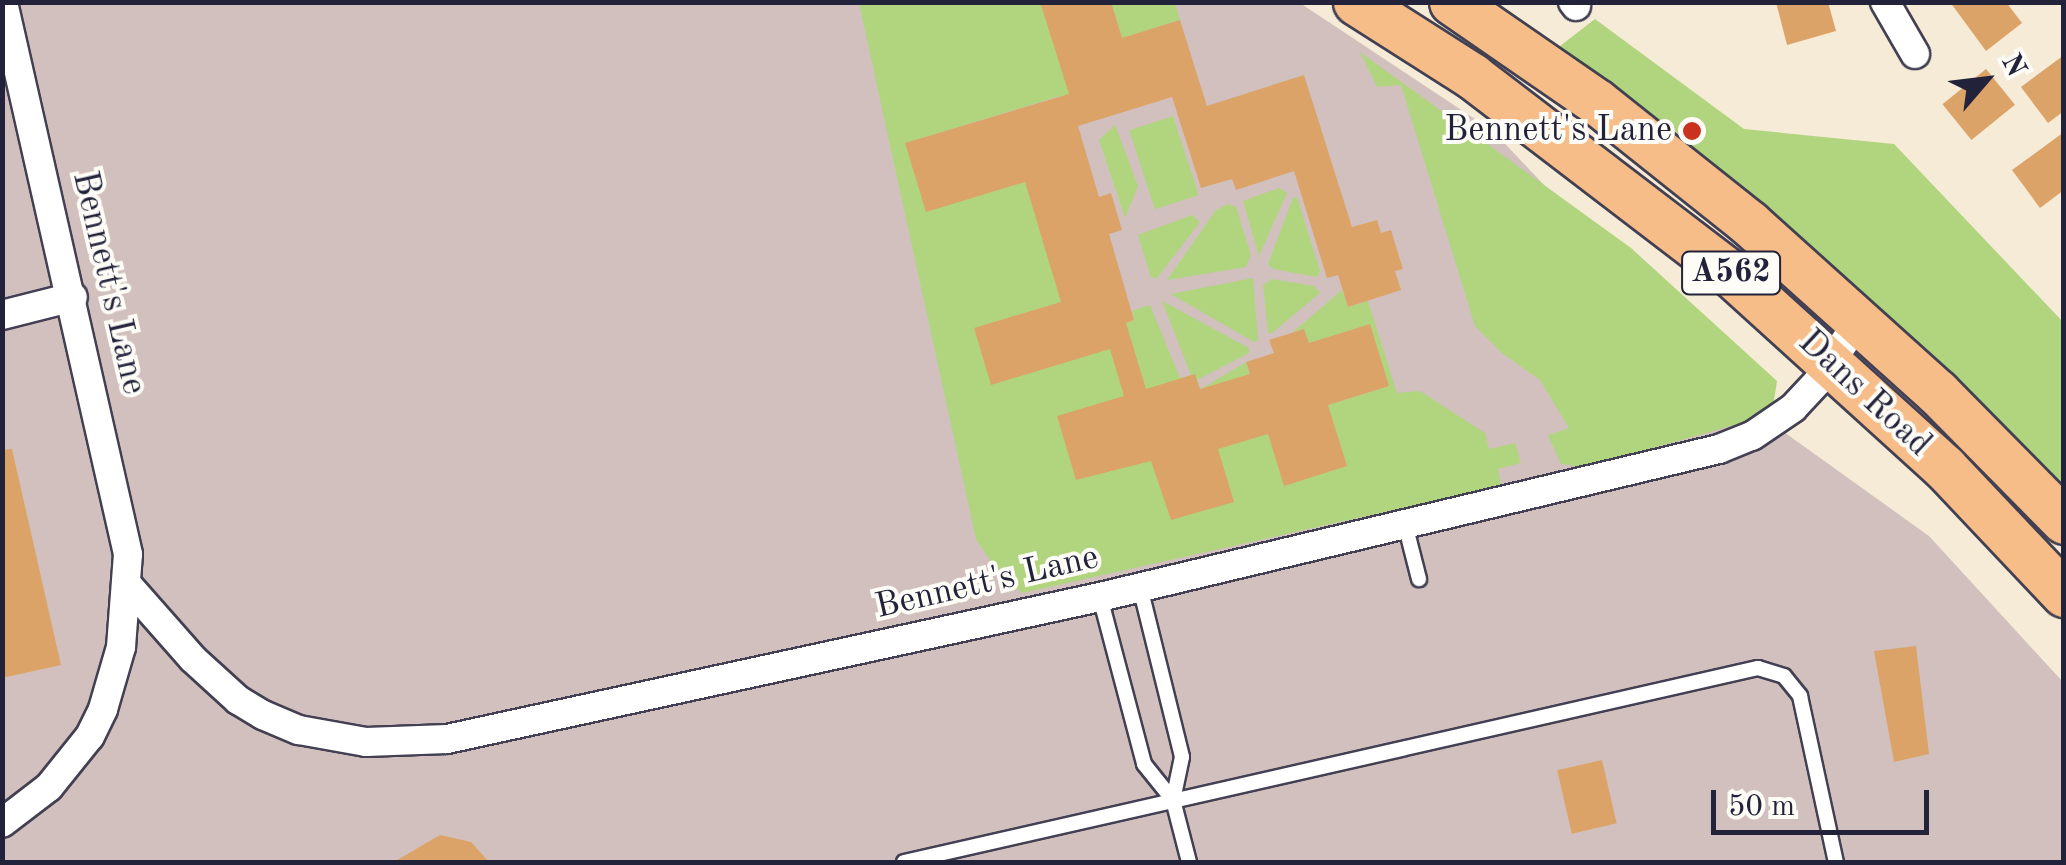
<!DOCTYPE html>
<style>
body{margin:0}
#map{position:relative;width:2066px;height:865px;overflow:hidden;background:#f6ebd7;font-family:"Old Standard TT",serif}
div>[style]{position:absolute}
.industrial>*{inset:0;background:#d1c0bd}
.green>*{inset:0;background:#b0d57e;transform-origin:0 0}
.building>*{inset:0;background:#dca368;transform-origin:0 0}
.roads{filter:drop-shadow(2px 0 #424052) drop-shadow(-2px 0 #424052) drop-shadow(0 2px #424052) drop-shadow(0 -2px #424052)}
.lane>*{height:14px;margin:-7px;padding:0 7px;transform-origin:7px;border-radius:7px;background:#fff}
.street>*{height:28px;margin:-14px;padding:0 14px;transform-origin:14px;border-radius:14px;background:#fff}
.primary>*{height:45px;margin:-22.5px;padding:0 22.5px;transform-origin:22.5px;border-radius:22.5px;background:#f7bd88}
.dots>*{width:28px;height:28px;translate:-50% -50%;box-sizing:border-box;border:5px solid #fdfcf7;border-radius:50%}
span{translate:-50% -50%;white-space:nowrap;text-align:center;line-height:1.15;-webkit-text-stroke:8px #fdfcf7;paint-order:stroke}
.shield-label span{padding:2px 8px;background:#fdfcf7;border:2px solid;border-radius:8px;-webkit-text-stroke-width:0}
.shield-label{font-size:32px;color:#22223b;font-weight:700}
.poi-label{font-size:35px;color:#22223b}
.right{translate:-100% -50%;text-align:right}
.street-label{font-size:35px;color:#22223b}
.frame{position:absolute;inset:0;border:5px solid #22223b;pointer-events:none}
.north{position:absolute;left:1936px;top:30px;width:100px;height:100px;-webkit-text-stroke:8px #fdfcf7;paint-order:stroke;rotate:62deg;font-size:28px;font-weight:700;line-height:40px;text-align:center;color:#22223b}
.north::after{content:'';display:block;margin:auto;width:35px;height:45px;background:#22223b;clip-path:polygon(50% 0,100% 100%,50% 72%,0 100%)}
.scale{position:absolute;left:1711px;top:790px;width:218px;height:45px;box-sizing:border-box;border:5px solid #22223b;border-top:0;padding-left:12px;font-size:30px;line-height:35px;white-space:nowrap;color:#22223b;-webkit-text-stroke:8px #fdfcf7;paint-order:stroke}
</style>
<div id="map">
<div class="industrial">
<i style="clip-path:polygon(2px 3px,1300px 3px,1493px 131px,1763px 417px,1929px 536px,2063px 682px,2063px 862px,3px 862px)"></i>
</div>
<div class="green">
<i style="clip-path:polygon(859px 3px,1041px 3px,1077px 117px,1060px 96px,906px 143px,1025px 182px,1126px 323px,1134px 320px,1132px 311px,1150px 305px,1180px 378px,1191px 375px,1162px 301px,1249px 348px,1249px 353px,1197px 380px,1201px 389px,1246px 362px,1284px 485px,1346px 466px,1328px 405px,1389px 386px,1370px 325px,1309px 343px,1304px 329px,1292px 333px,1342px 290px,1348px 307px,1368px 301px,1397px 393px,1420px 391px,1485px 433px,1489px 449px,1515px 443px,1521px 463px,1498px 469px,1501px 486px,1022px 593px,998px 572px,976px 539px)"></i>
<i style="clip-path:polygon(1111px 3px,1175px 3px,1180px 20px,1122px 38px)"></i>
<i style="clip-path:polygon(1595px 19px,1744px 129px,1894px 144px,2063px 322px,2063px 513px,1640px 108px,1560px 46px)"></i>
<i style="clip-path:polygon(1360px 52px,1631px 248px,1777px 381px,1773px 407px,1763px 417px,1585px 467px,1561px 464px,1548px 435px,1569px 428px,1540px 380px,1502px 353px,1475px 326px,1401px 85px,1377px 87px)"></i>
<i style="left:1173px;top:116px;width:83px;height:46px;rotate:72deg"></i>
<i style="clip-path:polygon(1115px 125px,1138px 186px,1125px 218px,1099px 140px)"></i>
<i style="clip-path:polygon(1279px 188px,1287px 193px,1259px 256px,1243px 201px)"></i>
<i style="clip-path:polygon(1297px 197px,1320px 271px,1317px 277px,1273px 269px,1268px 264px,1293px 198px)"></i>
<i style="clip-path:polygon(1228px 204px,1236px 207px,1251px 255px,1246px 267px,1167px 280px,1216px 210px)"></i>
<i style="clip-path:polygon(1192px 215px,1200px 222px,1157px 278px,1151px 278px,1138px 235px)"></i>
<i style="clip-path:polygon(1253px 278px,1258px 340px,1254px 342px,1171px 294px)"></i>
<i style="clip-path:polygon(1272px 279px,1314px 286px,1320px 293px,1272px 333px,1268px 333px,1263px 285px)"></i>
</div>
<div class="building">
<i style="clip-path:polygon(1040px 2px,1111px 2px,1122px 38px,1180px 20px,1207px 106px,1304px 75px,1352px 227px,1377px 220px,1381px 233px,1391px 230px,1403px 269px,1395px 271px,1401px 290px,1348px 307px,1338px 275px,1327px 278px,1294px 171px,1236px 190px,1232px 179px,1201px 188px,1172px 97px,1078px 126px,1099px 197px,1111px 193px,1122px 230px,1109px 234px,1134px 320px,1126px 323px,1146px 389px,1195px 374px,1200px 389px,1250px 374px,1246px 362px,1274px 353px,1269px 340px,1304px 329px,1309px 343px,1370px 324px,1389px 386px,1328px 405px,1347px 466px,1284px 486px,1268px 434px,1218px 449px,1234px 502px,1171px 520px,1151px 461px,1076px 480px,1057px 416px,1124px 396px,1110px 349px,991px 385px,974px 328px,1061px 302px,1025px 182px,926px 212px,905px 143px,1069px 94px)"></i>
<i style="clip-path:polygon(1776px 2px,1828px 2px,1836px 31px,1787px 45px)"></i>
<i style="clip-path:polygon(1950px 2px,2006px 2px,2022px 23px,1986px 51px)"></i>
<i style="clip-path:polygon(2064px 55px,2064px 111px,2048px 123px,2021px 87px)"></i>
<i style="left:1986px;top:69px;width:46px;height:56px;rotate:51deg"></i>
<i style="clip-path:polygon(2064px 132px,2064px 190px,2040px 208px,2012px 170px)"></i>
<i style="clip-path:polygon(12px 449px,61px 665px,2px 678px,2px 450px)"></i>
<i style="clip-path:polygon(1916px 646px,1929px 754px,1894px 762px,1874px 651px)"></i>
<i style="left:1602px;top:760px;width:65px;height:46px;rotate:77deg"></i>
<i style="clip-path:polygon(440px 835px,471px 842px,489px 862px,394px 862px)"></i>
</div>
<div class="roads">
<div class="lane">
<i style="left:1405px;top:524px;width:57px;rotate:75.7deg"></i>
<i style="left:1140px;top:587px;width:175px;rotate:76.1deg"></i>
<i style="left:1182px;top:757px;width:44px;rotate:101.8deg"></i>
<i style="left:1100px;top:597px;width:173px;rotate:75.2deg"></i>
<i style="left:1144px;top:764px;width:46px;rotate:51.1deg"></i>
<i style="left:1173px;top:800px;width:64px;rotate:75.5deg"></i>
<i style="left:904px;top:862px;width:876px;rotate:-12.8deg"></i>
<i style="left:1758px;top:668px;width:27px;rotate:17deg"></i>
<i style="left:1784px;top:676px;width:26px;rotate:51deg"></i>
<i style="left:1800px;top:696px;width:170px;rotate:77.8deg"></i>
</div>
<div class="street">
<i style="left:1573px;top:2px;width:5px;rotate:53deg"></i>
<i style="left:1885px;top:2px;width:60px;rotate:60deg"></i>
<i style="left:2px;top:315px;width:73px;rotate:-14.2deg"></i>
<i style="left:126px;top:583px;width:101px;rotate:48.6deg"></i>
<i style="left:193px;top:659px;width:61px;rotate:42.3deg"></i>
<i style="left:238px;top:700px;width:29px;rotate:31deg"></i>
<i style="left:263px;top:715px;width:39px;rotate:23deg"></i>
<i style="left:299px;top:730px;width:68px;rotate:10.2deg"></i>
<i style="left:366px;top:742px;width:81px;rotate:-2.1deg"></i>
<i style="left:447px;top:739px;width:668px;rotate:-12.27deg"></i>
<i style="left:1100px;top:597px;width:636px;rotate:-13.45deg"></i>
<i style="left:1719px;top:449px;width:35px;rotate:-22deg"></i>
<i style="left:1752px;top:436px;width:50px;rotate:-34.3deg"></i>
<i style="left:1793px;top:408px;width:37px;rotate:-47deg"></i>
<i style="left:1818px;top:381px;width:75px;rotate:-55.9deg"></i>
<i style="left:2px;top:823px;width:59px;rotate:-37.5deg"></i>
<i style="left:49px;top:787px;width:65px;rotate:-51.2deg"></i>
<i style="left:90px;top:736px;width:30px;rotate:-64deg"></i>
<i style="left:103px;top:709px;width:65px;rotate:-73.8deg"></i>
<i style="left:121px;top:647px;width:93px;rotate:-85.7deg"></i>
<i style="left:128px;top:554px;width:566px;rotate:-102.76deg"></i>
</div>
<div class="primary">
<i style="left:1356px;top:2px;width:138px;rotate:32.5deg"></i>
<i style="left:1472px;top:76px;width:325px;rotate:37.4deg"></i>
<i style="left:1730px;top:273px;width:289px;rotate:42.2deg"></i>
<i style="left:1944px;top:467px;width:175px;rotate:46.6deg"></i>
<i style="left:1452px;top:2px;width:176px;rotate:34.6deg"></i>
<i style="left:1597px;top:102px;width:194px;rotate:38.5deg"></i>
<i style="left:1749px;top:223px;width:253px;rotate:42deg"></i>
<i style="left:1937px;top:392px;width:181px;rotate:45.4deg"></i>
</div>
</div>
<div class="dots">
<i style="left:1692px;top:131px;background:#c8321e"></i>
</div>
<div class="shield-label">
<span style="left:1731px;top:273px">A562</span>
</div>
<div class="poi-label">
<span class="right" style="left:1672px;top:131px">Bennett's Lane</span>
</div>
<div class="street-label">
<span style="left:108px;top:283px;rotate:77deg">Bennett's Lane</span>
<span style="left:1864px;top:394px;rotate:43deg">Dans Road</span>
<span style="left:987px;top:583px;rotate:-13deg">Bennett's Lane</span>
</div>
<div class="frame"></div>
<div class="north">N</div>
<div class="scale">50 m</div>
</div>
